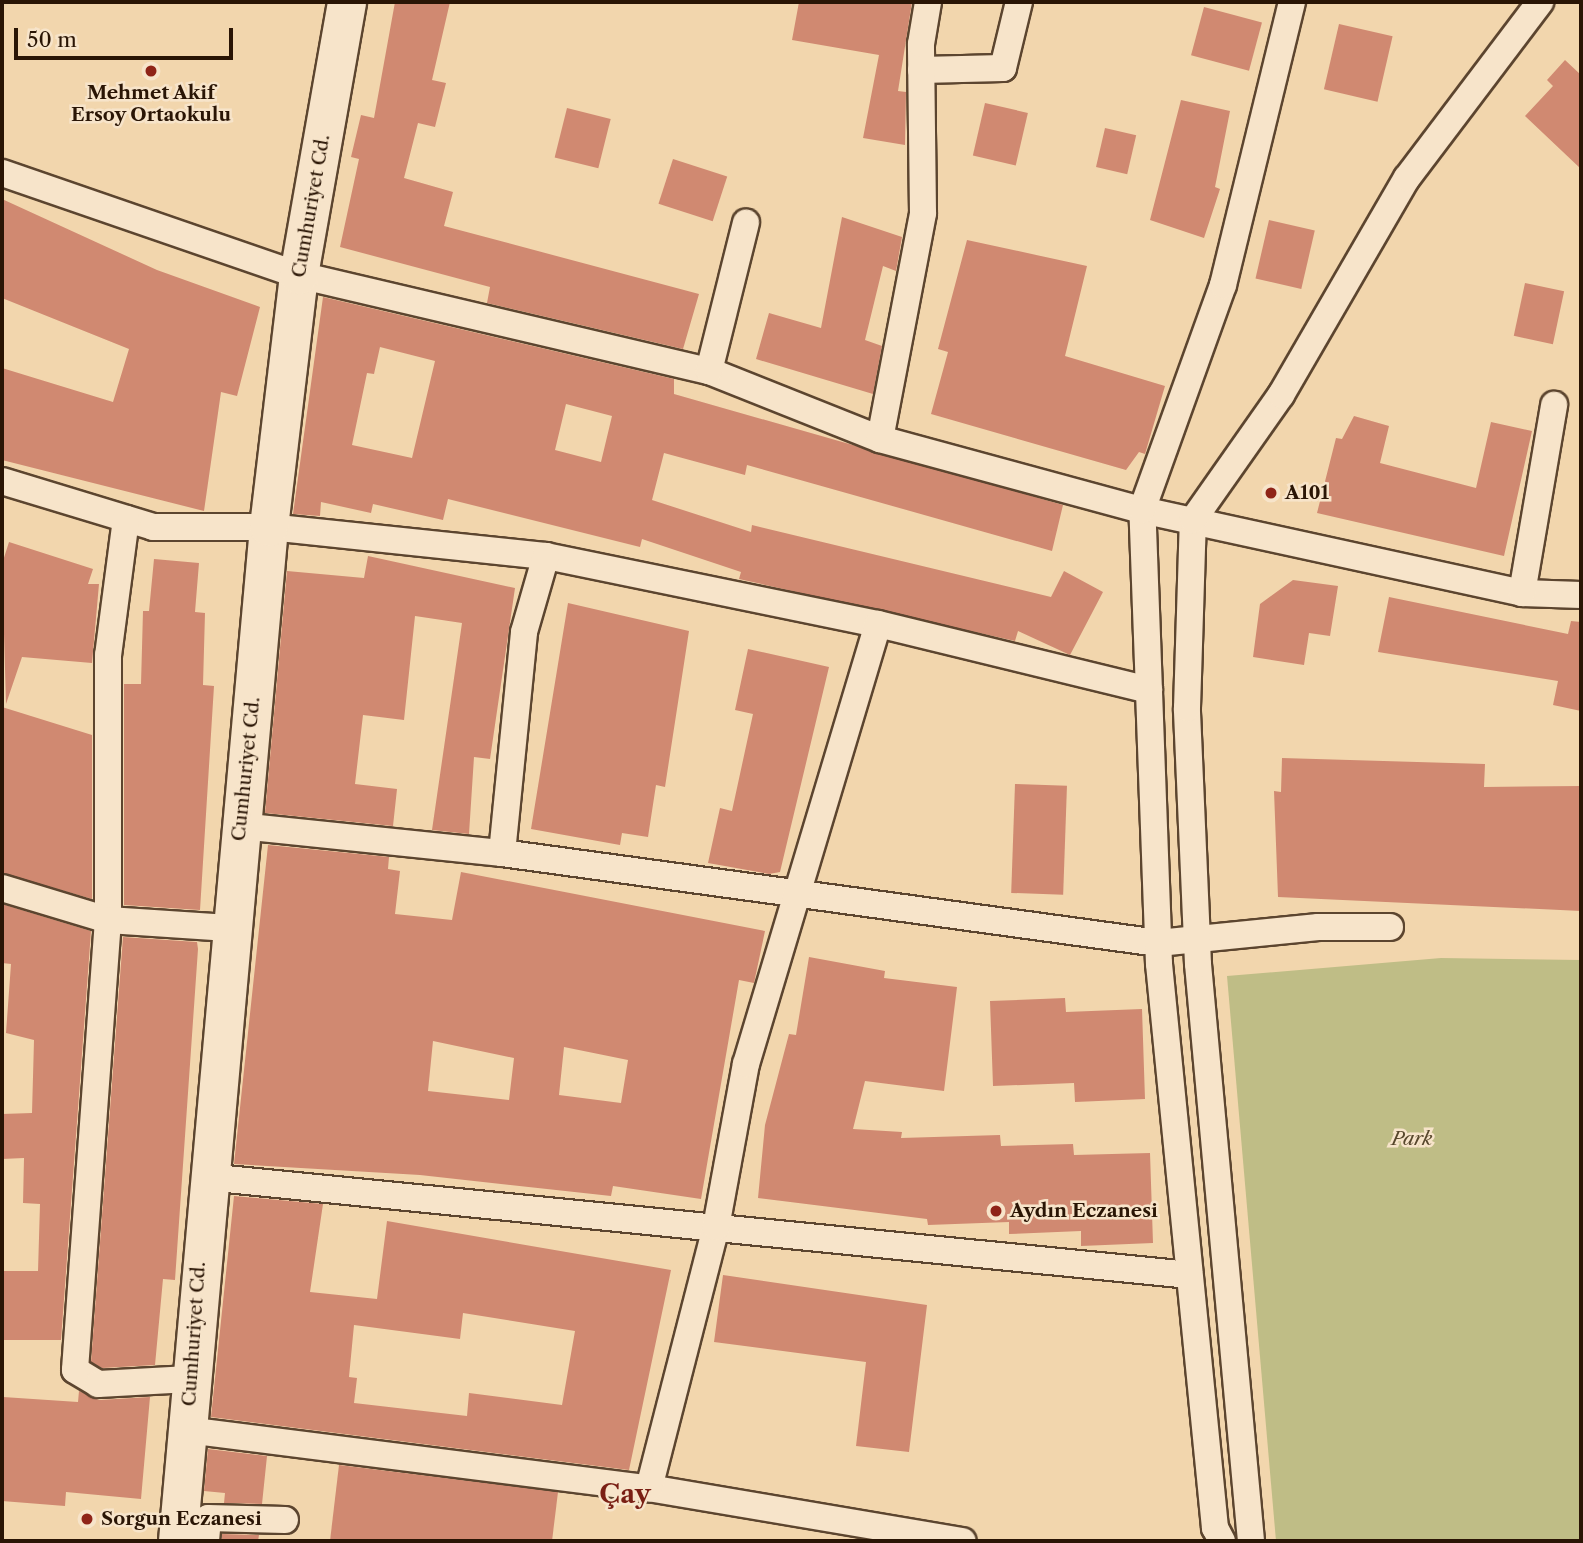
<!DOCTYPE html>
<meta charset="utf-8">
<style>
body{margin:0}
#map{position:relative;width:1583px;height:1543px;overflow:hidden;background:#f2d6ad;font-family:"Libre Caslon Text",serif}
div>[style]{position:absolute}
.green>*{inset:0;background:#bfbd86}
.building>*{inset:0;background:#d08971;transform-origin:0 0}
.roads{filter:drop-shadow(2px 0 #5c452f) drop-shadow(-2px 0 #5c452f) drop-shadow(0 2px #5c452f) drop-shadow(0 -2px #5c452f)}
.street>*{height:26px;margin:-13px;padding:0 13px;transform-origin:13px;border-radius:13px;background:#f7e4ca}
.secondary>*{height:38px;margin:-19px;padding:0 19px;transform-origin:19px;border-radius:19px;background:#f7e4ca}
.dots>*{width:19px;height:19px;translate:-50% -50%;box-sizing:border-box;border:4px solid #f7e4ca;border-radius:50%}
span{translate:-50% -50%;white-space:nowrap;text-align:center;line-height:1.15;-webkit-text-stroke:5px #f7e4ca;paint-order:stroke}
.poi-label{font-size:19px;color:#2a1505;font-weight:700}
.left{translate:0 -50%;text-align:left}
.street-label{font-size:19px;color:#2a1505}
.park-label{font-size:19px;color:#57472c;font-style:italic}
.district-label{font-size:26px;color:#7a1f14;font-weight:700}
.frame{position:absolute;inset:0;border:4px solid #2a1505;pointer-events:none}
.scale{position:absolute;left:14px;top:28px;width:219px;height:32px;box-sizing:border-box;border:4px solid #2a1505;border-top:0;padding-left:9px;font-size:21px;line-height:24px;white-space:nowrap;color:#2a1505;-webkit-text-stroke:5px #f7e4ca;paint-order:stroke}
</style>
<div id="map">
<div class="green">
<i style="clip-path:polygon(1441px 958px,1581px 960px,1581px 1541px,1276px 1541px,1227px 976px)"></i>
</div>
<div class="building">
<i style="clip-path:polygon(395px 2px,450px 2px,432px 80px,446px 83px,435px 127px,418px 123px,404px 178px,453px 192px,444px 226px,699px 294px,683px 349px,487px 303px,490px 287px,340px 247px,359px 159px,351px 157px,361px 115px,374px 118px)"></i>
<i style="clip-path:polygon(799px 2px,912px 2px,898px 91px,906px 92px,905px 145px,863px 138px,879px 55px,792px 40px)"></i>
<i style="left:1204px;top:7px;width:60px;height:50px;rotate:15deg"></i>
<i style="left:1339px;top:24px;width:55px;height:67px;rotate:13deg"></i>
<i style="clip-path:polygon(1565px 60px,1581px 75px,1581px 169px,1525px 116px,1553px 86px,1547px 80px)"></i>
<i style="clip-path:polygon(1181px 100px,1230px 111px,1215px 187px,1220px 189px,1204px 238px,1150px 220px)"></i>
<i style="left:985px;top:103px;width:44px;height:54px;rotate:13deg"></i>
<i style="left:567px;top:108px;width:45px;height:51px;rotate:14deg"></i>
<i style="left:1105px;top:128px;width:32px;height:40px;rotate:13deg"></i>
<i style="left:673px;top:159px;width:57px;height:47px;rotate:18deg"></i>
<i style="clip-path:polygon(2px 199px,157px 270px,260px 307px,237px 396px,221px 392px,204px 511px,2px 460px,2px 368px,113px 402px,129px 349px,2px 298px)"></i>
<i style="clip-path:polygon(842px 217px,902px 237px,896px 271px,883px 266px,865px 340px,882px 346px,873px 394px,756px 359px,769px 313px,821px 328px)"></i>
<i style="left:1269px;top:220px;width:47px;height:60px;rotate:13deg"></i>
<i style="clip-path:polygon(967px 240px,1087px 266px,1065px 356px,1165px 386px,1145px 454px,1139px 452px,1126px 470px,931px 414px,948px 352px,938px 349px)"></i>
<i style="left:1525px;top:283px;width:40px;height:54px;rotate:12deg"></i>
<i style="clip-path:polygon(evenodd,323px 297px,674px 379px,674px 394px,1063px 505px,1052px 551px,747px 465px,745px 475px,664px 453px,652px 500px,751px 532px,752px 525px,1051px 597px,1064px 571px,1103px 592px,1070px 655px,1018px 631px,1015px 641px,739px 579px,741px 572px,642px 539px,640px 547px,448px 499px,443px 520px,373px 504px,371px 513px,321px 502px,320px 516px,293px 514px,323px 297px,380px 347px,435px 361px,412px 458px,352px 445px,367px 373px,374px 374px,380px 347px,323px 297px,566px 404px,612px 416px,601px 462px,555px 450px,566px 404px)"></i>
<i style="clip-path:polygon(1354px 416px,1389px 426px,1380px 463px,1476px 488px,1491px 422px,1532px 431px,1504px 556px,1317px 513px,1336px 438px,1342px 439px)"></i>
<i style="clip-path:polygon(9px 542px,93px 569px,88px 584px,99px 584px,92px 663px,22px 657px,6px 704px,2px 564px)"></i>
<i style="clip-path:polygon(368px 556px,515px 588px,490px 759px,474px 757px,469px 834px,432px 830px,462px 623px,415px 616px,404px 720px,363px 715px,355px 784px,397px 789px,393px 826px,265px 813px,287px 571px,364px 578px)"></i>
<i style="clip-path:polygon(154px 559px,199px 563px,195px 612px,205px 613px,203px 685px,214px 686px,200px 910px,124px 905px,124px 684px,141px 684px,143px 611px,149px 611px)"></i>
<i style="clip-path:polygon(1293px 580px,1338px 586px,1330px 636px,1309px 633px,1304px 665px,1253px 657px,1260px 604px)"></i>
<i style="clip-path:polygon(1389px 597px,1568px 634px,1571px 621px,1581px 622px,1581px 711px,1553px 705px,1558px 681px,1378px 652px)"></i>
<i style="clip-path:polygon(568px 603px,689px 631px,665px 787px,656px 785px,648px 837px,622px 833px,620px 845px,531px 829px)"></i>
<i style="clip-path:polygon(748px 649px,829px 667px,780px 872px,769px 874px,708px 863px,720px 808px,732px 811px,753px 714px,735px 710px)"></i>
<i style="clip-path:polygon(2px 707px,92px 735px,92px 899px,2px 873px)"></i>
<i style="clip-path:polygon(1282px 758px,1485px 764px,1484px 787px,1581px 786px,1581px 911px,1278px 897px,1274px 791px,1281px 792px)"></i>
<i style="left:1015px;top:784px;width:52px;height:109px;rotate:2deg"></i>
<i style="clip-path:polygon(evenodd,268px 845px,389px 857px,388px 869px,400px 871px,395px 914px,452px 920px,461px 872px,765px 931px,754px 983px,739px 980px,701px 1199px,613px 1186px,611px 1196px,420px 1175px,234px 1164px,268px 845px,433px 1041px,514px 1058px,509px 1100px,428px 1091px,433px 1041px,268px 845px,564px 1047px,628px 1060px,621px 1103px,559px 1095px,564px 1047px)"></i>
<i style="clip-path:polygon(2px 904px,91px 931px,61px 1340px,2px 1340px,2px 1271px,38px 1271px,40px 1204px,23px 1203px,24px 1158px,2px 1159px,2px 1114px,32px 1113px,34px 1040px,6px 1033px,11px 964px,2px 963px)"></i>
<i style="clip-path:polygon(123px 937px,197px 942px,198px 949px,175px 1280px,163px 1279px,155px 1365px,102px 1368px,91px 1362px)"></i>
<i style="clip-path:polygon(809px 957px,885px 971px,884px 978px,957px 987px,944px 1091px,865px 1081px,853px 1129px,902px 1132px,901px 1138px,1000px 1135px,1001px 1146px,1073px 1144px,1074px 1155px,1150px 1153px,1153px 1243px,1081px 1246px,1081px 1231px,1009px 1234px,1009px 1222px,928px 1225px,927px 1219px,758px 1198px,765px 1125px,789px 1034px,796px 1035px)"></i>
<i style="clip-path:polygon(1065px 998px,1066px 1012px,1142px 1009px,1145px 1099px,1075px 1102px,1074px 1083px,993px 1086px,990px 1001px)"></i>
<i style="clip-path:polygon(evenodd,234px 1196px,323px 1204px,310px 1292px,377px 1299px,387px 1221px,671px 1270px,629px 1470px,211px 1417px,234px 1196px,463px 1313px,575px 1331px,562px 1405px,469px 1393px,467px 1416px,354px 1403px,357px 1378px,349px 1377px,354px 1325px,460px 1339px,463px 1313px)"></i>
<i style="clip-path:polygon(723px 1275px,927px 1305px,909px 1452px,856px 1446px,866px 1362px,714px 1342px)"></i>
<i style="clip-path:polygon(79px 1391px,99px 1400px,150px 1397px,141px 1499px,66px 1492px,65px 1506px,2px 1501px,3px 1397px,78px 1402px)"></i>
<i style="clip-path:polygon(208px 1449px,267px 1456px,262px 1504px,224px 1503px,225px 1493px,204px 1491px)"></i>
<i style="clip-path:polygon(339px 1465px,558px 1492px,552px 1541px,330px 1541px)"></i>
<i style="clip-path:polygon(222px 1534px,259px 1535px,258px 1541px,222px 1541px)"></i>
</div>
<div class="roads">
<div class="street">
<i style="left:921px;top:70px;width:82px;rotate:-1.4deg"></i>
<i style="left:1003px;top:68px;width:68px;rotate:-76.4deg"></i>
<i style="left:2px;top:173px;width:314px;rotate:19deg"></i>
<i style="left:299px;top:275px;width:421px;rotate:13.2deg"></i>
<i style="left:709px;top:371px;width:184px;rotate:21.7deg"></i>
<i style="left:880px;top:439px;width:271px;rotate:15.2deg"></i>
<i style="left:1142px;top:510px;width:389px;rotate:12.3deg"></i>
<i style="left:1522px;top:593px;width:59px;rotate:1.9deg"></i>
<i style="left:709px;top:371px;width:153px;rotate:-76deg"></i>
<i style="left:880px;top:439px;width:230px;rotate:-79.2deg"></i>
<i style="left:923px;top:213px;width:169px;rotate:-90.7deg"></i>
<i style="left:921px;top:44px;width:43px;rotate:-80.5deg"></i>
<i style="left:2px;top:481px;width:158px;rotate:16.9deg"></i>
<i style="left:153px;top:527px;width:116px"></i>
<i style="left:269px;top:527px;width:279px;rotate:6deg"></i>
<i style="left:546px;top:556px;width:339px;rotate:11.6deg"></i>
<i style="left:878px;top:624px;width:279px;rotate:13.7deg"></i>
<i style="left:126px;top:519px;width:137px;rotate:97.5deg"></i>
<i style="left:108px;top:655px;width:265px;rotate:90deg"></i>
<i style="left:108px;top:920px;width:451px;rotate:94.2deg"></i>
<i style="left:75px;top:1370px;width:27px;rotate:31deg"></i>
<i style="left:98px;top:1384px;width:92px;rotate:-3.1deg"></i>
<i style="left:1522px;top:593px;width:191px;rotate:-80.3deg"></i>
<i style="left:240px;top:826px;width:263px;rotate:5.9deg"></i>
<i style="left:502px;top:853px;width:662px;rotate:7.81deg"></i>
<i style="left:1158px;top:943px;width:161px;rotate:-5.7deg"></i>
<i style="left:1318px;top:927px;width:72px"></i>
<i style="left:502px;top:853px;width:222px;rotate:-84.3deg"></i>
<i style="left:524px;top:632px;width:79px;rotate:-73.9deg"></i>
<i style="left:2px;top:888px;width:111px;rotate:16.8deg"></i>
<i style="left:108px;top:920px;width:121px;rotate:3.8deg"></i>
<i style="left:206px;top:1177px;width:988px;rotate:5.69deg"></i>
<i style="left:187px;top:1430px;width:466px;rotate:7.2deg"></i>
<i style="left:649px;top:1488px;width:318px;rotate:9.6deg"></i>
<i style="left:649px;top:1488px;width:269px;rotate:-75.6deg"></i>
<i style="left:716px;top:1227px;width:166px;rotate:-79.6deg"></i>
<i style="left:746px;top:1064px;width:459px;rotate:-73.3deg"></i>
<i style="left:206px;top:1541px;width:23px;rotate:-85deg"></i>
<i style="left:208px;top:1518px;width:77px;rotate:1.5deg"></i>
<i style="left:1222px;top:1541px;width:15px;rotate:-118deg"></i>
<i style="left:1215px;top:1528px;width:567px;rotate:-95.67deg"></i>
<i style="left:1159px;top:964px;width:454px;rotate:-92.1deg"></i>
<i style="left:1142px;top:510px;width:239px;rotate:-70.2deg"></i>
<i style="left:1223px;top:285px;width:291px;rotate:-76.3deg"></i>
<i style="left:1251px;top:1541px;width:579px;rotate:-95.25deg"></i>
<i style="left:1198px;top:964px;width:256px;rotate:-92.5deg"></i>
<i style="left:1187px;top:708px;width:188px;rotate:-88.2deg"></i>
<i style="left:1193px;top:520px;width:153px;rotate:-54.9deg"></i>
<i style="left:1281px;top:395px;width:251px;rotate:-59.9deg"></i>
<i style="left:1407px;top:178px;width:221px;rotate:-52.9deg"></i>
</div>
<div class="secondary">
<i style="left:178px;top:1541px;width:1018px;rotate:-84.87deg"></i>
<i style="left:269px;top:527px;width:254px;rotate:-83.2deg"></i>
<i style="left:299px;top:275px;width:277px;rotate:-80deg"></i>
</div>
</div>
<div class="dots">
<i style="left:151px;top:71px;background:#8f2418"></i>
<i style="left:1271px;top:493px;background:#8f2418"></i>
<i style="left:996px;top:1211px;background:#8f2418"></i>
<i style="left:87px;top:1519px;background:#8f2418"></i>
</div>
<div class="poi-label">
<span style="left:151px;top:104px">Mehmet Akif<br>Ersoy Ortaokulu</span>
<span class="left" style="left:1285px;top:493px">A101</span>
<span class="left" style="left:1010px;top:1211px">Aydın Eczanesi</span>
<span class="left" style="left:101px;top:1519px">Sorgun Eczanesi</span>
</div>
<div class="street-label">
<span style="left:311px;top:206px;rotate:-80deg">Cumhuriyet Cd.</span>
<span style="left:246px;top:769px;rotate:-84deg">Cumhuriyet Cd.</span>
<span style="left:194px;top:1334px;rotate:-86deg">Cumhuriyet Cd.</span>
</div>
<div class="park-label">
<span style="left:1412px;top:1139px">Park</span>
</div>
<div class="district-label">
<span style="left:625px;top:1495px">Çay</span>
</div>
<div class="frame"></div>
<div class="scale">50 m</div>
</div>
